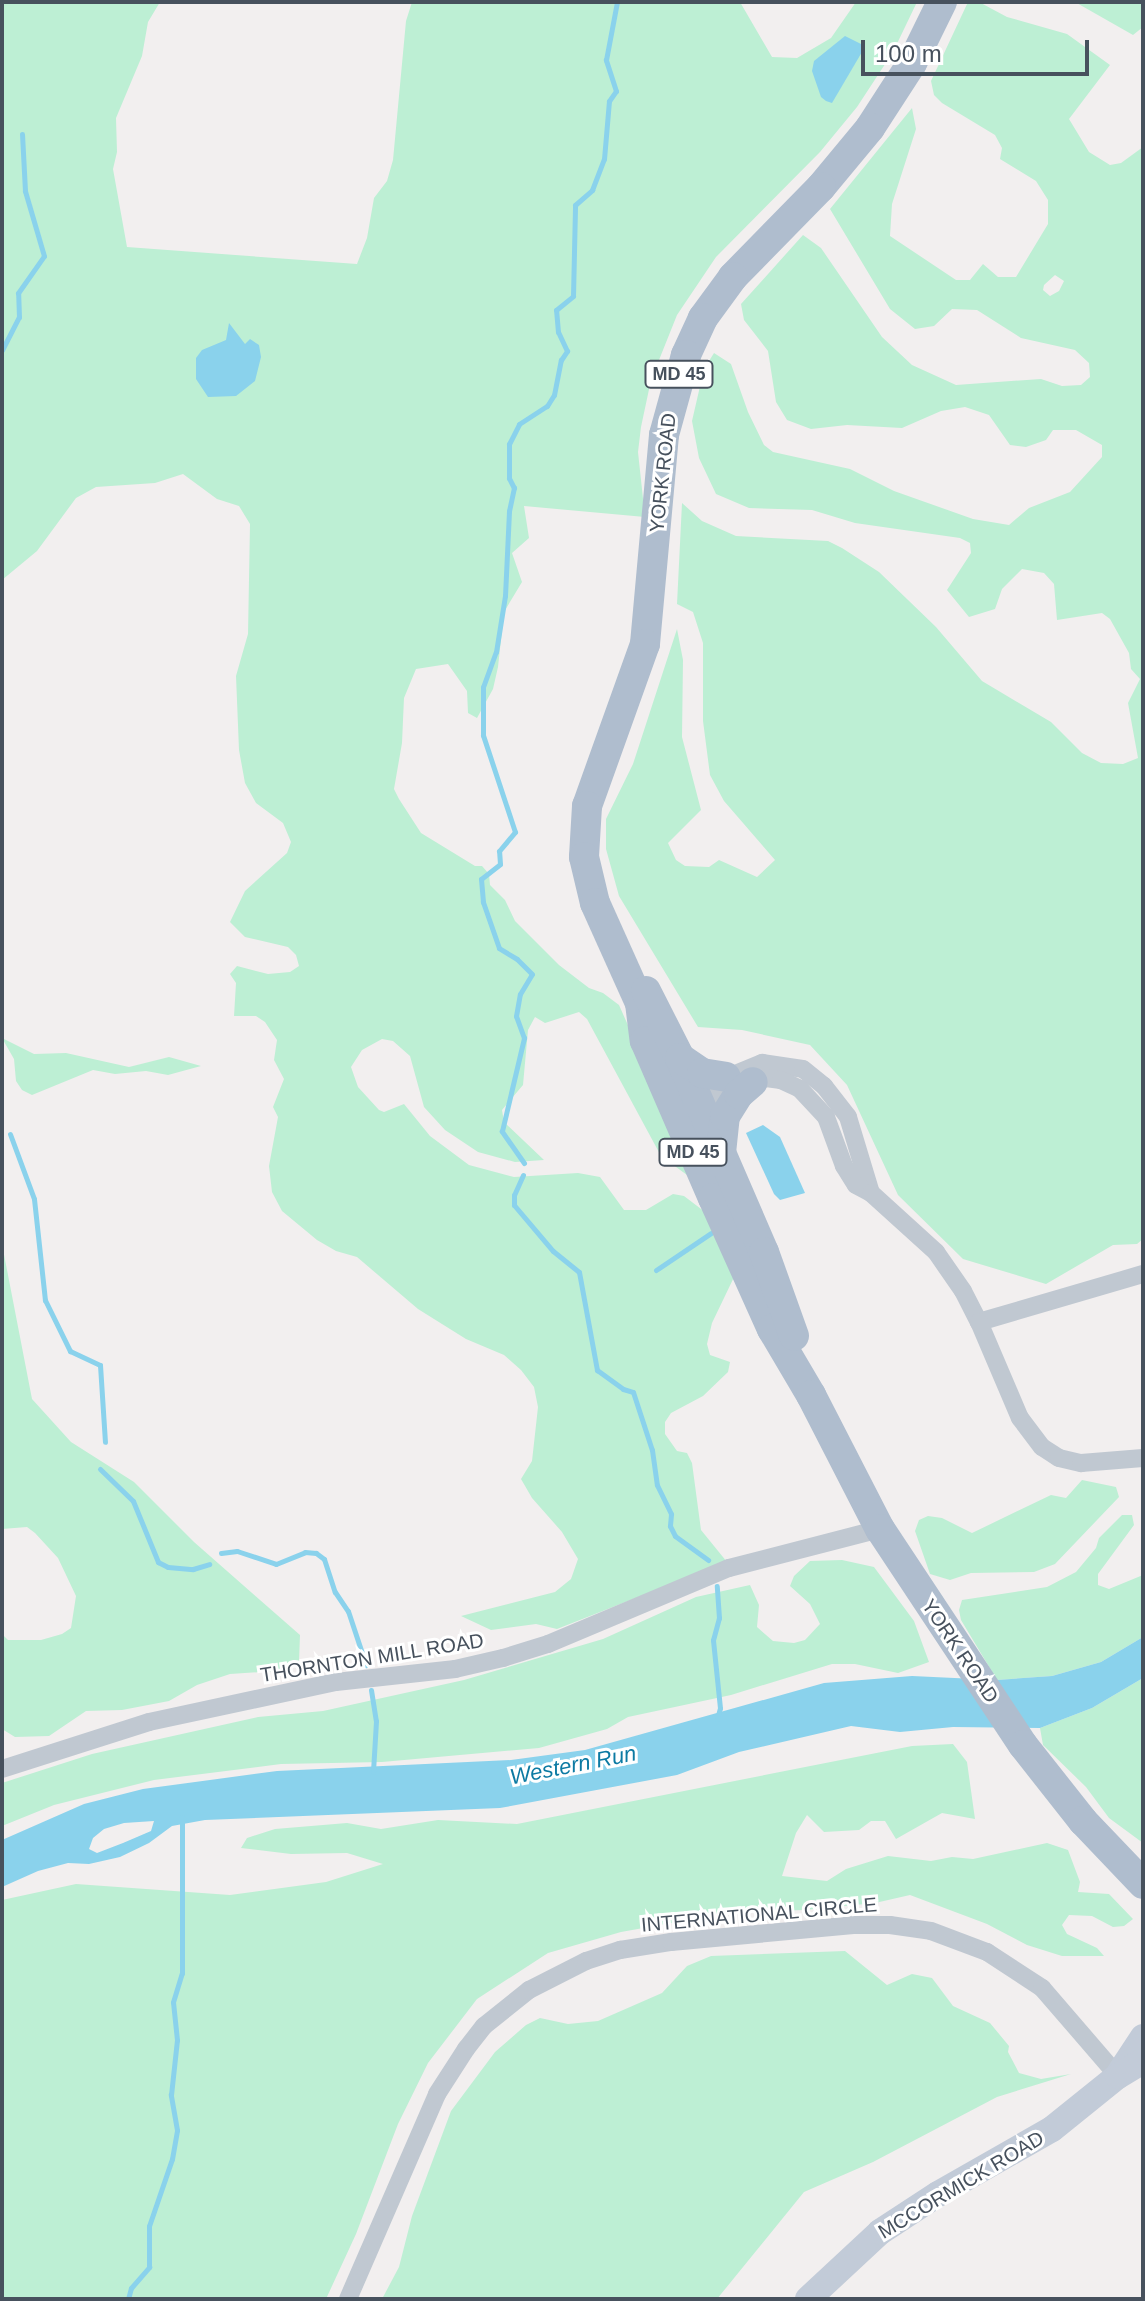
<!DOCTYPE html>
<style>
body{margin:0}
#map{position:relative;width:1145px;height:2301px;overflow:hidden;background:#f2efef;font-family:Helvetica,sans-serif}
div>[style]{position:absolute}
.green>*{inset:0;background:#bdefd4}
.water>*{inset:0;background:#8ad2ec}
.stream>*{height:5px;margin:-2.5px;padding:0 2.5px;transform-origin:2.5px;border-radius:2.5px;background:#8ad2ec}
.minor>*{height:18px;margin:-9px;padding:0 9px;transform-origin:9px;border-radius:9px;background:#c0c8d1}
.secondary>*{height:26px;margin:-13px;padding:0 13px;transform-origin:13px;border-radius:13px;background:#c2cbd8}
.primary>*{height:30px;margin:-15px;padding:0 15px;transform-origin:15px;border-radius:15px;background:#afbdce}
span{translate:-50% -50%;white-space:nowrap;text-align:center;line-height:1.15;-webkit-text-stroke:6px #fff;paint-order:stroke}
.shield-label span{padding:2px 6px;background:#fff;border:2px solid;border-radius:6px;-webkit-text-stroke-width:0}
.shield-label{font-size:18px;color:#47515d;font-weight:700}
.street-label{font-size:20px;color:#47515d}
.water-label{font-size:22px;color:#0c7aa3;font-style:italic}
.frame{position:absolute;inset:0;border:4px solid #47515d;pointer-events:none}
.scale{position:absolute;left:861px;top:40px;width:228px;height:36px;box-sizing:border-box;border:4px solid #47515d;border-top:0;padding-left:10px;font-size:24px;line-height:28px;white-space:nowrap;color:#47515d;-webkit-text-stroke:6px #fff;paint-order:stroke}
</style>
<div id="map">
<div class="green">
<i style="clip-path:polygon(2px 2px,160px 2px,148px 22px,142px 56px,116px 118px,117px 152px,113px 169px,127px 247px,357px 264px,367px 238px,374px 198px,387px 181px,393px 160px,406px 21px,412px 2px,740px 2px,772px 57px,797px 58px,831px 38px,856px 2px,917px 2px,893px 52px,857px 107px,820px 152px,716px 257px,677px 315px,651px 380px,641px 427px,638px 452px,645px 517px,524px 506px,529px 538px,512px 553px,522px 582px,504px 612px,498px 667px,493px 689px,477px 718px,468px 713px,467px 691px,448px 664px,416px 669px,404px 698px,402px 743px,394px 789px,399px 799px,421px 833px,475px 866px,482px 866px,489px 874px,490px 885px,505px 900px,515px 921px,559px 965px,589px 988px,603px 993px,619px 1005px,698px 1183px,661px 1156px,587px 1019px,579px 1012px,545px 1023px,535px 1017px,528px 1030px,523px 1085px,502px 1110px,504px 1122px,544px 1160px,515px 1162px,478px 1152px,445px 1130px,424px 1107px,410px 1056px,393px 1041px,382px 1039px,362px 1050px,351px 1067px,358px 1087px,379px 1110px,384px 1112px,404px 1104px,430px 1136px,469px 1165px,514px 1177px,578px 1173px,600px 1177px,624px 1210px,646px 1210px,673px 1194px,684px 1196px,709px 1215px,736px 1273px,712px 1323px,707px 1344px,710px 1355px,730px 1362px,728px 1372px,703px 1396px,671px 1413px,665px 1422px,665px 1434px,677px 1451px,687px 1453px,692px 1463px,701px 1530px,727px 1562px,557px 1629px,536px 1624px,491px 1630px,461px 1616px,555px 1592px,571px 1579px,578px 1559px,562px 1532px,532px 1498px,521px 1479px,532px 1461px,538px 1407px,534px 1387px,521px 1370px,504px 1355px,466px 1339px,418px 1309px,357px 1257px,336px 1251px,317px 1240px,282px 1211px,272px 1192px,269px 1166px,278px 1117px,273px 1107px,284px 1079px,274px 1060px,277px 1040px,265px 1022px,256px 1016px,234px 1016px,236px 983px,230px 974px,237px 966px,268px 974px,290px 972px,299px 966px,296px 955px,288px 947px,245px 937px,230px 922px,245px 891px,287px 853px,291px 842px,283px 823px,256px 803px,245px 783px,239px 750px,236px 676px,248px 634px,250px 524px,239px 506px,217px 499px,183px 474px,155px 483px,96px 487px,76px 498px,37px 551px,2px 580px)"></i>
<i style="clip-path:polygon(evenodd,968px 2px,979px 2px,1007px 17px,1067px 34px,1110px 65px,1069px 119px,1089px 152px,1110px 165px,1121px 163px,1143px 147px,1143px 1239px,1137px 1244px,1113px 1245px,1046px 1284px,963px 1259px,898px 1195px,847px 1085px,810px 1045px,742px 1030px,698px 1027px,619px 896px,606px 849px,606px 819px,633px 764px,677px 629px,683px 660px,682px 737px,701px 810px,668px 843px,676px 860px,685px 866px,709px 867px,719px 860px,757px 877px,775px 860px,724px 801px,710px 775px,703px 721px,703px 643px,693px 612px,677px 604px,682px 503px,702px 521px,736px 536px,828px 541px,842px 548px,879px 572px,936px 627px,982px 681px,1051px 722px,1082px 753px,1101px 763px,1123px 764px,1138px 758px,1128px 703px,1140px 679px,1131px 669px,1129px 653px,1110px 619px,1102px 613px,1057px 620px,1054px 584px,1044px 573px,1022px 569px,1002px 589px,995px 609px,969px 617px,947px 590px,971px 553px,970px 543px,960px 538px,855px 523px,812px 510px,749px 508px,716px 494px,699px 458px,692px 421px,704px 369px,714px 353px,731px 364px,748px 412px,764px 445px,773px 452px,850px 469px,894px 491px,973px 519px,1009px 525px,1029px 508px,1070px 492px,1102px 457px,1102px 445px,1076px 430px,1053px 430px,1046px 440px,1026px 447px,1010px 445px,989px 415px,965px 407px,941px 411px,902px 428px,847px 425px,811px 429px,787px 420px,776px 402px,768px 351px,744px 320px,741px 304px,803px 235px,821px 248px,882px 337px,912px 365px,956px 385px,1041px 379px,1062px 386px,1081px 385px,1090px 377px,1089px 363px,1075px 350px,1021px 338px,977px 310px,952px 309px,934px 326px,915px 329px,890px 309px,830px 209px,912px 108px,916px 129px,892px 204px,890px 236px,956px 280px,970px 280px,983px 264px,998px 277px,1016px 277px,1048px 224px,1048px 200px,1036px 181px,1000px 159px,1002px 148px,995px 135px,942px 103px,934px 95px,931px 81px,968px 2px,1055px 275px,1064px 281px,1059px 291px,1050px 296px,1043px 290px,1044px 285px,1055px 275px)"></i>
<i style="clip-path:polygon(1075px 2px,1143px 2px,1143px 27px,1133px 35px)"></i>
<i style="clip-path:polygon(2px 1038px,34px 1054px,66px 1053px,129px 1067px,169px 1057px,201px 1066px,168px 1075px,146px 1071px,115px 1074px,93px 1070px,32px 1095px,22px 1090px,16px 1081px,14px 1059px)"></i>
<i style="clip-path:polygon(2px 1244px,32px 1399px,71px 1442px,134px 1482px,194px 1542px,300px 1635px,299px 1662px,277px 1671px,230px 1674px,197px 1685px,169px 1701px,122px 1710px,86px 1711px,49px 1736px,15px 1737px,2px 1729px,2px 1634px,8px 1640px,41px 1640px,62px 1634px,71px 1628px,76px 1596px,58px 1558px,35px 1533px,27px 1527px,2px 1529px)"></i>
<i style="clip-path:polygon(1082px 1480px,1116px 1487px,1119px 1497px,1055px 1564px,1034px 1572px,971px 1573px,950px 1580px,930px 1574px,915px 1531px,919px 1520px,928px 1516px,942px 1518px,972px 1533px,1051px 1495px,1066px 1498px)"></i>
<i style="clip-path:polygon(1122px 1515px,1132px 1515px,1134px 1525px,1098px 1574px,1098px 1585px,1109px 1589px,1143px 1575px,1143px 1637px,1101px 1662px,1052px 1676px,997px 1680px,961px 1620px,959px 1610px,962px 1600px,1047px 1587px,1076px 1572px,1096px 1548px,1099px 1538px)"></i>
<i style="clip-path:polygon(842px 1560px,874px 1567px,914px 1621px,929px 1662px,898px 1673px,855px 1664px,832px 1664px,731px 1695px,628px 1717px,607px 1729px,539px 1748px,382px 1762px,281px 1764px,154px 1780px,54px 1805px,2px 1826px,2px 1783px,92px 1754px,258px 1717px,323px 1711px,464px 1680px,603px 1639px,696px 1597px,750px 1585px,759px 1605px,757px 1627px,773px 1641px,794px 1643px,805px 1640px,820px 1624px,810px 1604px,790px 1586px,794px 1576px,810px 1561px)"></i>
<i style="clip-path:polygon(1143px 1678px,1143px 1843px,1109px 1818px,1086px 1787px,1043px 1745px,1040px 1728px,1092px 1708px)"></i>
<i style="clip-path:polygon(953px 1744px,967px 1762px,975px 1819px,942px 1813px,896px 1839px,885px 1821px,871px 1821px,859px 1830px,824px 1832px,807px 1815px,796px 1833px,782px 1876px,827px 1881px,846px 1869px,888px 1856px,931px 1861px,952px 1857px,973px 1859px,1047px 1843px,1068px 1850px,1080px 1882px,1078px 1892px,1109px 1894px,1133px 1919px,1124px 1926px,1113px 1927px,1092px 1916px,1069px 1915px,1062px 1925px,1067px 1934px,1097px 1948px,1104px 1956px,1062px 1956px,1027px 1945px,987px 1924px,910px 1895px,875px 1903px,804px 1910px,733px 1912px,621px 1932px,548px 1953px,477px 1999px,428px 2063px,398px 2124px,356px 2234px,326px 2299px,2px 2299px,2px 1900px,76px 1884px,230px 1895px,326px 1882px,383px 1864px,347px 1853px,291px 1854px,241px 1848px,247px 1838px,275px 1829px,347px 1823px,381px 1829px,438px 1820px,517px 1824px,912px 1746px)"></i>
<i style="clip-path:polygon(845px 1951px,887px 1985px,912px 1974px,932px 1978px,953px 2006px,990px 2023px,1009px 2046px,1008px 2052px,1019px 2073px,1041px 2079px,1071px 2074px,997px 2097px,873px 2162px,804px 2192px,717px 2299px,382px 2299px,399px 2267px,412px 2216px,451px 2111px,495px 2052px,526px 2025px,540px 2018px,568px 2024px,598px 2021px,662px 1993px,687px 1966px,711px 1956px)"></i>
</div>
<div class="water">
<i style="clip-path:polygon(845px 36px,861px 44px,862px 52px,832px 103px,826px 101px,821px 97px,812px 71px,814px 61px)"></i>
<i style="clip-path:polygon(229px 323px,245px 344px,250px 339px,259px 345px,261px 357px,255px 381px,236px 396px,208px 397px,196px 379px,196px 358px,202px 350px,226px 340px)"></i>
<i style="clip-path:polygon(763px 1125px,780px 1137px,805px 1193px,780px 1200px,774px 1194px,746px 1133px)"></i>
<i style="clip-path:polygon(evenodd,1143px 1637px,1143px 1678px,1092px 1708px,1040px 1728px,953px 1727px,900px 1732px,851px 1726px,739px 1752px,677px 1775px,500px 1808px,205px 1820px,172px 1826px,149px 1843px,120px 1857px,89px 1864px,68px 1863px,38px 1871px,2px 1887px,2px 1840px,84px 1804px,143px 1789px,277px 1771px,511px 1760px,585px 1750px,824px 1683px,912px 1676px,997px 1680px,1052px 1676px,1101px 1662px,1143px 1637px,154px 1821px,151px 1831px,123px 1843px,97px 1853px,89px 1849px,93px 1838px,104px 1829px,124px 1823px,154px 1821px)"></i>
</div>
<div class="stream">
<i style="left:2px;top:350px;width:37px;rotate:-63deg"></i>
<i style="left:19px;top:317px;width:24px;rotate:-92deg"></i>
<i style="left:18px;top:293px;width:45px;rotate:-54.9deg"></i>
<i style="left:44px;top:256px;width:68px;rotate:-106.3deg"></i>
<i style="left:25px;top:191px;width:57px;rotate:-93deg"></i>
<i style="left:10px;top:1134px;width:69px;rotate:69.7deg"></i>
<i style="left:34px;top:1199px;width:102px;rotate:83.8deg"></i>
<i style="left:45px;top:1300px;width:57px;rotate:63.9deg"></i>
<i style="left:70px;top:1351px;width:33px;rotate:25deg"></i>
<i style="left:100px;top:1365px;width:77px;rotate:86.3deg"></i>
<i style="left:524px;top:1163px;width:39px;rotate:-125deg"></i>
<i style="left:502px;top:1131px;width:96px;rotate:-76.7deg"></i>
<i style="left:524px;top:1038px;width:23px;rotate:-110deg"></i>
<i style="left:516px;top:1016px;width:22px;rotate:-80deg"></i>
<i style="left:520px;top:994px;width:23px;rotate:-59deg"></i>
<i style="left:532px;top:974px;width:21px;rotate:-135deg"></i>
<i style="left:517px;top:959px;width:21px;rotate:-149deg"></i>
<i style="left:499px;top:948px;width:49px;rotate:-109.2deg"></i>
<i style="left:483px;top:902px;width:23px;rotate:-95deg"></i>
<i style="left:481px;top:879px;width:24px;rotate:-38deg"></i>
<i style="left:500px;top:864px;width:13px;rotate:-94deg"></i>
<i style="left:499px;top:851px;width:25px;rotate:-50deg"></i>
<i style="left:515px;top:832px;width:102px;rotate:-108.3deg"></i>
<i style="left:483px;top:735px;width:48px;rotate:-90deg"></i>
<i style="left:483px;top:687px;width:37px;rotate:-70deg"></i>
<i style="left:496px;top:652px;width:57px;rotate:-80.9deg"></i>
<i style="left:505px;top:596px;width:85px;rotate:-87.3deg"></i>
<i style="left:509px;top:511px;width:24px;rotate:-78deg"></i>
<i style="left:514px;top:488px;width:11px;rotate:-117deg"></i>
<i style="left:509px;top:478px;width:34px;rotate:-90deg"></i>
<i style="left:509px;top:444px;width:22px;rotate:-63deg"></i>
<i style="left:519px;top:424px;width:33px;rotate:-33deg"></i>
<i style="left:547px;top:406px;width:13px;rotate:-58deg"></i>
<i style="left:554px;top:395px;width:36px;rotate:-79deg"></i>
<i style="left:561px;top:360px;width:11px;rotate:-56deg"></i>
<i style="left:567px;top:351px;width:21px;rotate:-115deg"></i>
<i style="left:558px;top:332px;width:22px;rotate:-95deg"></i>
<i style="left:556px;top:310px;width:22px;rotate:-39deg"></i>
<i style="left:573px;top:296px;width:91px;rotate:-88.7deg"></i>
<i style="left:575px;top:205px;width:23px;rotate:-41deg"></i>
<i style="left:592px;top:190px;width:33px;rotate:-69deg"></i>
<i style="left:604px;top:159px;width:58px;rotate:-85.1deg"></i>
<i style="left:609px;top:101px;width:12px;rotate:-55deg"></i>
<i style="left:616px;top:91px;width:33px;rotate:-108deg"></i>
<i style="left:606px;top:60px;width:59px;rotate:-79.3deg"></i>
<i style="left:523px;top:1175px;width:22px;rotate:114deg"></i>
<i style="left:514px;top:1195px;width:10px;rotate:90deg"></i>
<i style="left:514px;top:1205px;width:60px;rotate:49.7deg"></i>
<i style="left:553px;top:1251px;width:33px;rotate:39deg"></i>
<i style="left:579px;top:1272px;width:100px;rotate:79.6deg"></i>
<i style="left:597px;top:1370px;width:32px;rotate:36deg"></i>
<i style="left:623px;top:1389px;width:10px;rotate:17deg"></i>
<i style="left:633px;top:1392px;width:61px;rotate:71.9deg"></i>
<i style="left:652px;top:1450px;width:35px;rotate:82deg"></i>
<i style="left:657px;top:1485px;width:32px;rotate:64deg"></i>
<i style="left:671px;top:1514px;width:12px;rotate:95deg"></i>
<i style="left:670px;top:1526px;width:11px;rotate:63deg"></i>
<i style="left:675px;top:1536px;width:41px;rotate:36deg"></i>
<i style="left:656px;top:1270px;width:66px;rotate:-33.9deg"></i>
<i style="left:100px;top:1469px;width:46px;rotate:44.1deg"></i>
<i style="left:133px;top:1501px;width:66px;rotate:67.7deg"></i>
<i style="left:158px;top:1562px;width:11px;rotate:27deg"></i>
<i style="left:168px;top:1567px;width:25px;rotate:5deg"></i>
<i style="left:193px;top:1569px;width:17px;rotate:-17deg"></i>
<i style="left:221px;top:1553px;width:16px;rotate:-7deg"></i>
<i style="left:237px;top:1551px;width:41px;rotate:18.4deg"></i>
<i style="left:276px;top:1564px;width:31px;rotate:-22deg"></i>
<i style="left:305px;top:1552px;width:11px;rotate:5deg"></i>
<i style="left:316px;top:1553px;width:10px;rotate:37deg"></i>
<i style="left:324px;top:1559px;width:35px;rotate:72deg"></i>
<i style="left:335px;top:1592px;width:23px;rotate:56deg"></i>
<i style="left:348px;top:1611px;width:57px;rotate:71.6deg"></i>
<i style="left:371px;top:1690px;width:31px;rotate:81deg"></i>
<i style="left:376px;top:1721px;width:51px;rotate:93.4deg"></i>
<i style="left:717px;top:1719px;width:11px;rotate:-75deg"></i>
<i style="left:720px;top:1708px;width:68px;rotate:-95.9deg"></i>
<i style="left:713px;top:1640px;width:23px;rotate:-75deg"></i>
<i style="left:719px;top:1618px;width:32px;rotate:-94deg"></i>
<i style="left:128px;top:2299px;width:11px;rotate:-75deg"></i>
<i style="left:131px;top:2288px;width:28px;rotate:-49deg"></i>
<i style="left:149px;top:2267px;width:41px;rotate:-90deg"></i>
<i style="left:149px;top:2226px;width:71px;rotate:-71.1deg"></i>
<i style="left:172px;top:2159px;width:29px;rotate:-80deg"></i>
<i style="left:177px;top:2130px;width:36px;rotate:-100deg"></i>
<i style="left:171px;top:2095px;width:55px;rotate:-83.8deg"></i>
<i style="left:177px;top:2040px;width:38px;rotate:-96deg"></i>
<i style="left:173px;top:2002px;width:30px;rotate:-73deg"></i>
<i style="left:182px;top:1973px;width:156px;rotate:-90deg"></i>
</div>
<div class="minor">
<i style="left:718px;top:1081px;width:48px;rotate:-22.2deg"></i>
<i style="left:762px;top:1063px;width:41px;rotate:8.3deg"></i>
<i style="left:803px;top:1069px;width:27px;rotate:39deg"></i>
<i style="left:824px;top:1086px;width:39px;rotate:52deg"></i>
<i style="left:848px;top:1117px;width:79px;rotate:73.2deg"></i>
<i style="left:697px;top:1097px;width:25px;rotate:-5deg"></i>
<i style="left:722px;top:1095px;width:47px;rotate:-21.1deg"></i>
<i style="left:766px;top:1078px;width:15px;rotate:8deg"></i>
<i style="left:781px;top:1080px;width:21px;rotate:25deg"></i>
<i style="left:800px;top:1089px;width:38px;rotate:47deg"></i>
<i style="left:826px;top:1117px;width:52px;rotate:69.8deg"></i>
<i style="left:844px;top:1166px;width:22px;rotate:58deg"></i>
<i style="left:856px;top:1185px;width:17px;rotate:28deg"></i>
<i style="left:871px;top:1193px;width:88px;rotate:42.2deg"></i>
<i style="left:936px;top:1252px;width:47px;rotate:55.3deg"></i>
<i style="left:963px;top:1291px;width:35px;rotate:63deg"></i>
<i style="left:1143px;top:1274px;width:171px;rotate:163.7deg"></i>
<i style="left:979px;top:1322px;width:104px;rotate:66.9deg"></i>
<i style="left:1020px;top:1418px;width:36px;rotate:53deg"></i>
<i style="left:1042px;top:1447px;width:20px;rotate:33deg"></i>
<i style="left:1059px;top:1458px;width:23px;rotate:13deg"></i>
<i style="left:1081px;top:1463px;width:62px;rotate:-4.6deg"></i>
<i style="left:2px;top:1769px;width:154px;rotate:-17.7deg"></i>
<i style="left:149px;top:1722px;width:191px;rotate:-12.1deg"></i>
<i style="left:336px;top:1682px;width:120px;rotate:-6.2deg"></i>
<i style="left:455px;top:1669px;width:49px;rotate:-12.9deg"></i>
<i style="left:503px;top:1658px;width:47px;rotate:-17.3deg"></i>
<i style="left:548px;top:1644px;width:196px;rotate:-22.8deg"></i>
<i style="left:729px;top:1568px;width:156px;rotate:-14.5deg"></i>
<i style="left:348px;top:2299px;width:223px;rotate:-66.5deg"></i>
<i style="left:437px;top:2094px;width:54px;rotate:-57.2deg"></i>
<i style="left:466px;top:2049px;width:29px;rotate:-52deg"></i>
<i style="left:484px;top:2026px;width:58px;rotate:-38.7deg"></i>
<i style="left:529px;top:1990px;width:64px;rotate:-27deg"></i>
<i style="left:586px;top:1961px;width:36px;rotate:-18deg"></i>
<i style="left:620px;top:1950px;width:52px;rotate:-8.9deg"></i>
<i style="left:671px;top:1942px;width:183px;rotate:-5.3deg"></i>
<i style="left:853px;top:1925px;width:37px"></i>
<i style="left:890px;top:1925px;width:41px;rotate:8.3deg"></i>
<i style="left:931px;top:1931px;width:60px;rotate:20.6deg"></i>
<i style="left:987px;top:1952px;width:66px;rotate:33.2deg"></i>
<i style="left:1042px;top:1988px;width:116px;rotate:49.2deg"></i>
</div>
<div class="secondary">
<i style="left:1120px;top:2072px;width:42px;rotate:-56.7deg"></i>
<i style="left:808px;top:2299px;width:98px;rotate:-42.9deg"></i>
<i style="left:880px;top:2232px;width:69px;rotate:-33.2deg"></i>
<i style="left:938px;top:2194px;width:131px;rotate:-29.7deg"></i>
<i style="left:1052px;top:2129px;width:85px;rotate:-38.8deg"></i>
<i style="left:1118px;top:2076px;width:29px;rotate:-31deg"></i>
</div>
<div class="primary">
<i style="left:942px;top:2px;width:68px;rotate:116.2deg"></i>
<i style="left:912px;top:63px;width:77px;rotate:122.9deg"></i>
<i style="left:870px;top:128px;width:77px;rotate:129.7deg"></i>
<i style="left:821px;top:187px;width:126px;rotate:134.4deg"></i>
<i style="left:733px;top:277px;width:51px;rotate:126.2deg"></i>
<i style="left:703px;top:318px;width:41px;rotate:114.7deg"></i>
<i style="left:686px;top:355px;width:83px;rotate:105.4deg"></i>
<i style="left:664px;top:435px;width:210px;rotate:95.2deg"></i>
<i style="left:645px;top:644px;width:172px;rotate:109.7deg"></i>
<i style="left:587px;top:806px;width:51px;rotate:93.4deg"></i>
<i style="left:584px;top:857px;width:47px;rotate:76.6deg"></i>
<i style="left:595px;top:903px;width:110px;rotate:65.8deg"></i>
<i style="left:640px;top:1003px;width:38px;rotate:83deg"></i>
<i style="left:645px;top:1041px;width:171px;rotate:66.6deg"></i>
<i style="left:713px;top:1198px;width:144px;rotate:65.8deg"></i>
<i style="left:772px;top:1329px;width:77px;rotate:59.4deg"></i>
<i style="left:811px;top:1395px;width:151px;rotate:62.8deg"></i>
<i style="left:880px;top:1529px;width:259px;rotate:56.5deg"></i>
<i style="left:1023px;top:1745px;width:97px;rotate:51.7deg"></i>
<i style="left:1083px;top:1821px;width:87px;rotate:46.4deg"></i>
<i style="left:646px;top:991px;width:75px;rotate:63.1deg"></i>
<i style="left:680px;top:1058px;width:211px;rotate:66.6deg"></i>
<i style="left:764px;top:1252px;width:89px;rotate:70.3deg"></i>
<i style="left:680px;top:1058px;width:27px;rotate:34deg"></i>
<i style="left:702px;top:1073px;width:24px;rotate:9deg"></i>
<i style="left:721px;top:1153px;width:37px;rotate:-84deg"></i>
<i style="left:725px;top:1116px;width:26px;rotate:-58deg"></i>
<i style="left:739px;top:1094px;width:18px;rotate:-41deg"></i>
</div>
<div class="shield-label">
<span style="left:679px;top:374px">MD 45</span>
<span style="left:693px;top:1152px">MD 45</span>
</div>
<div class="street-label">
<span style="left:663px;top:473px;rotate:-84deg">YORK ROAD</span>
<span style="left:960px;top:1651px;rotate:56deg">YORK ROAD</span>
<span style="left:372px;top:1658px;rotate:-9deg">THORNTON MILL ROAD</span>
<span style="left:759px;top:1915px;rotate:-5deg">INTERNATIONAL CIRCLE</span>
<span style="left:961px;top:2185px;rotate:-31deg">MCCORMICK ROAD</span>
</div>
<div class="water-label">
<span style="left:573px;top:1765px;rotate:-11deg">Western Run</span>
</div>
<div class="frame"></div>
<div class="scale">100 m</div>
</div>
